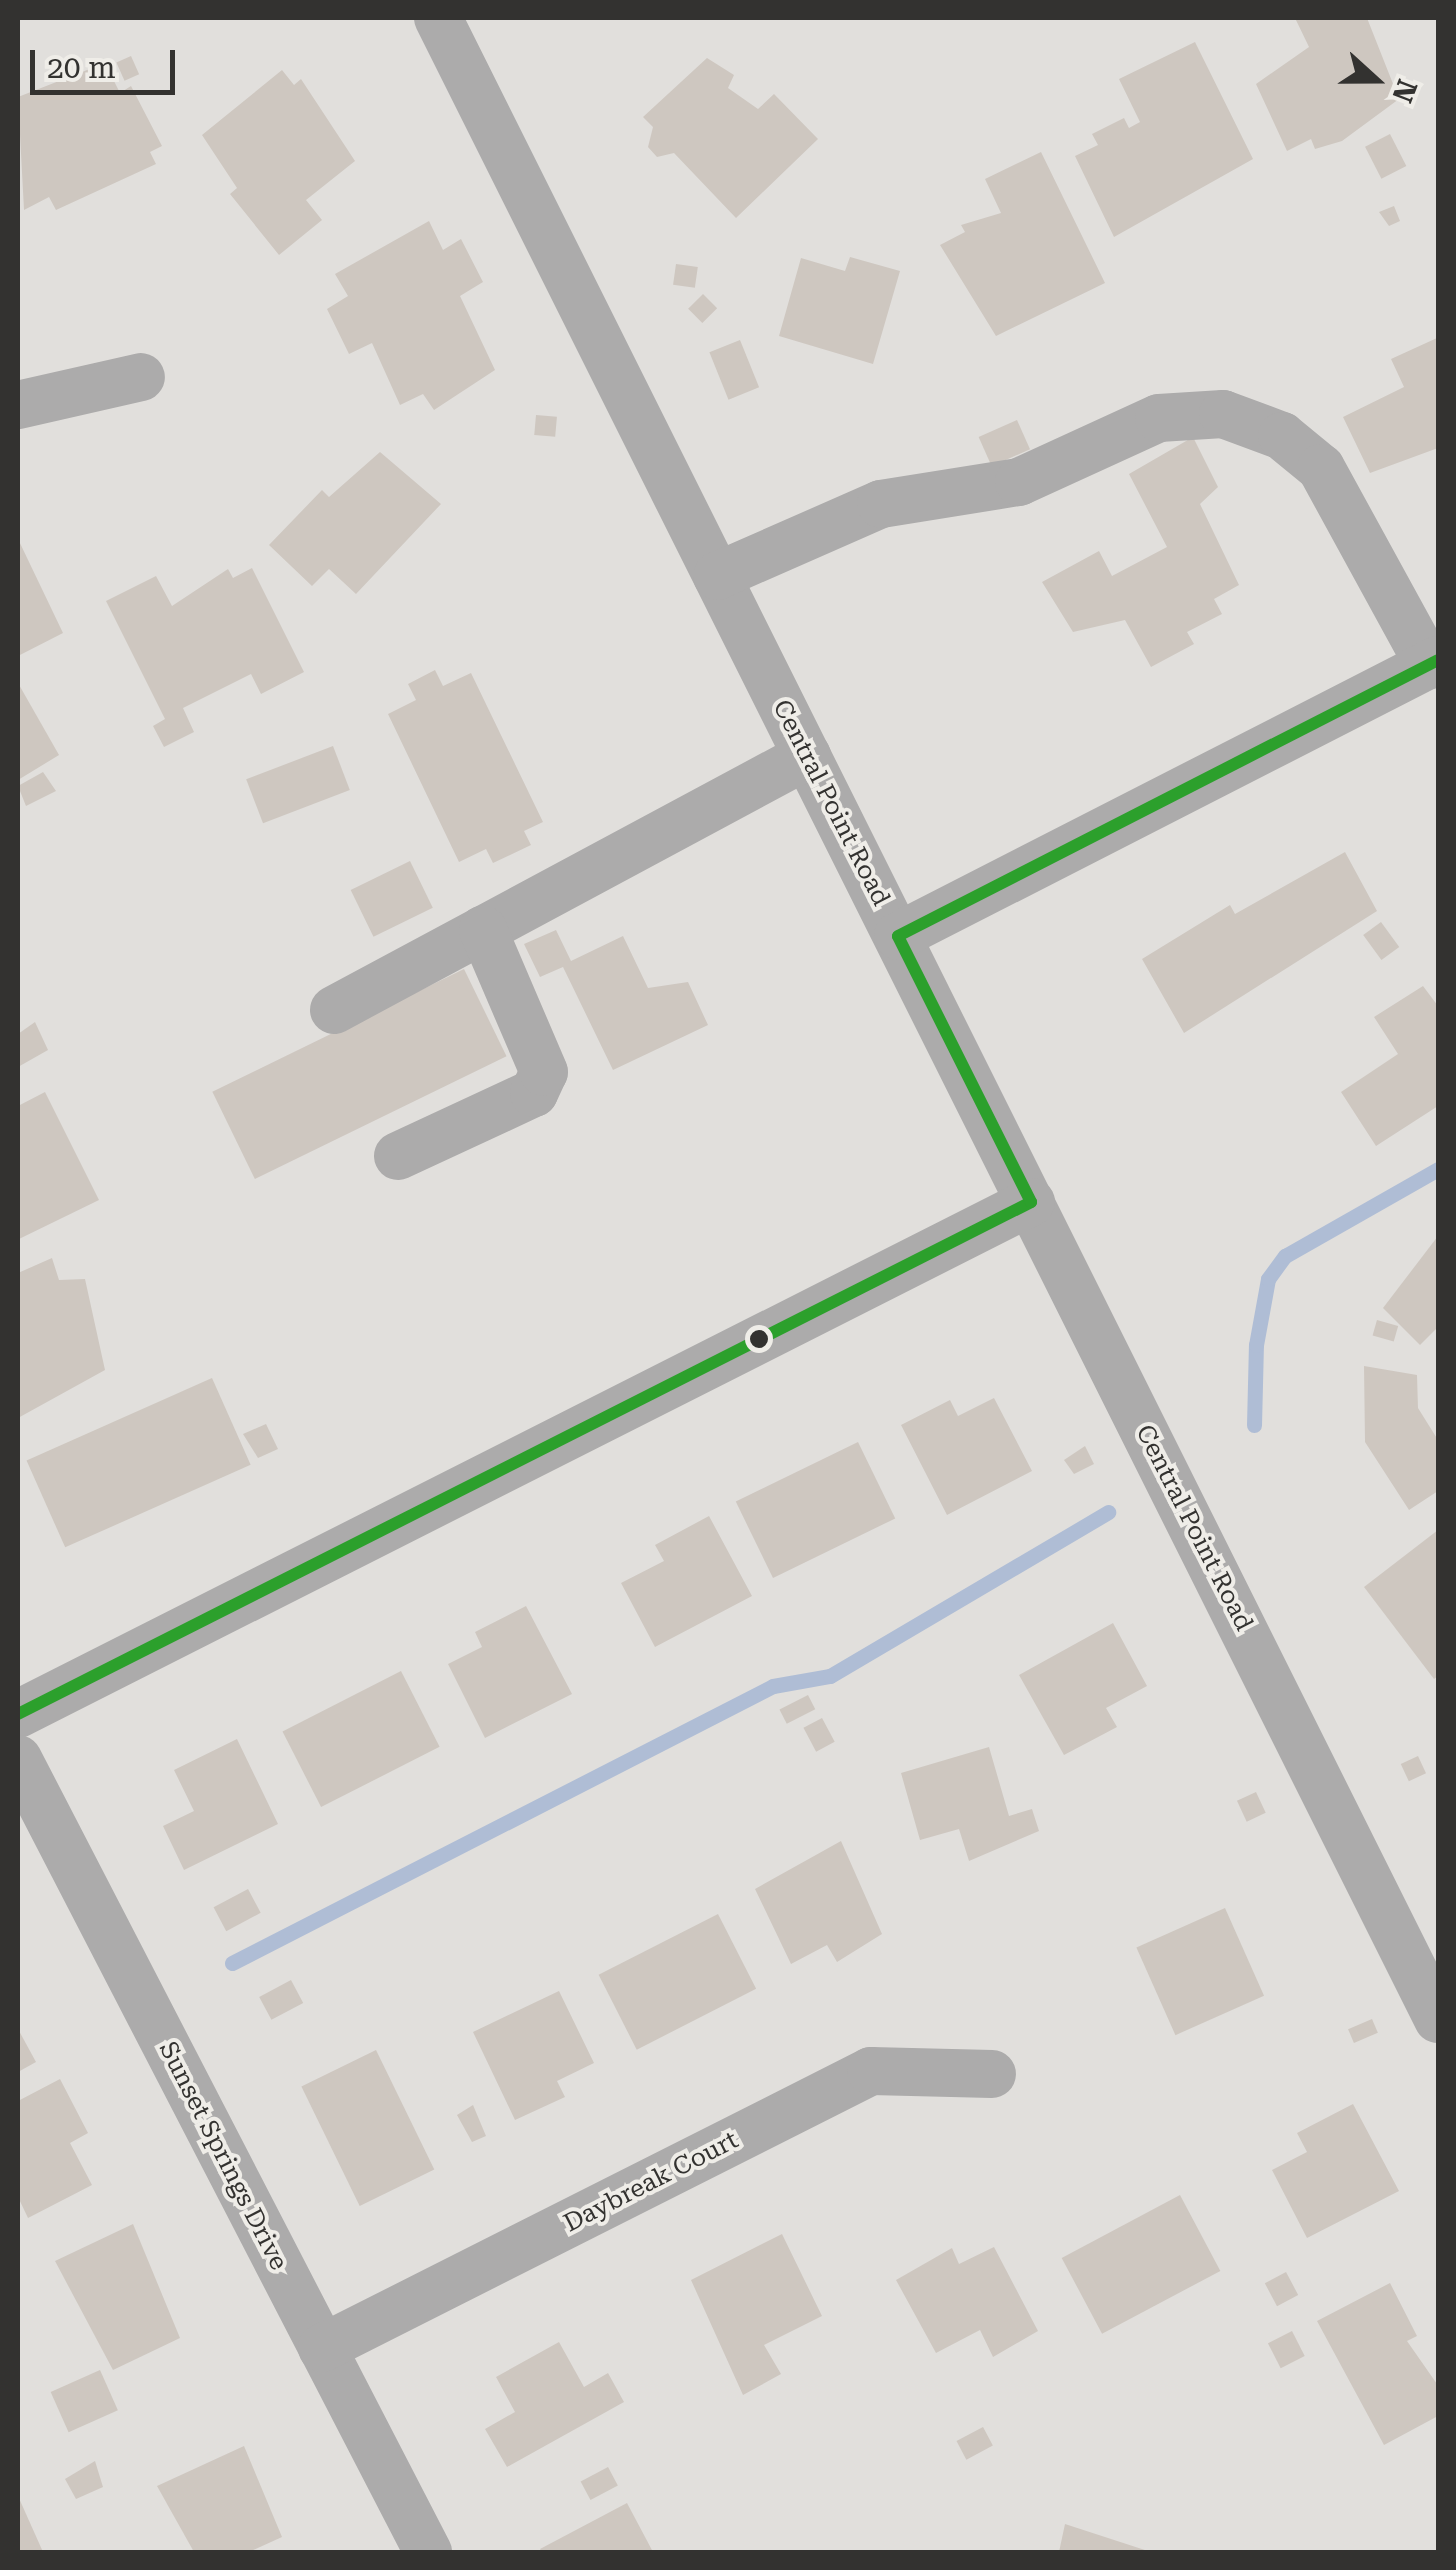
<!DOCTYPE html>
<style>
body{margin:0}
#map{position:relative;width:1456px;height:2570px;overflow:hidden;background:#e1dfdc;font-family:"Roboto Serif",serif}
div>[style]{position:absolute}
.stream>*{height:15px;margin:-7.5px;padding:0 7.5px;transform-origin:7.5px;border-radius:7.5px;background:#afbdd5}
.building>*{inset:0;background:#cec7c0;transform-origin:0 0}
.minor>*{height:48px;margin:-24px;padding:0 24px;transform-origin:24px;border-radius:24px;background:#acabab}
.bus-1>*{height:12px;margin:-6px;padding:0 6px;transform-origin:6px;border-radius:6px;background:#2ca02c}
.dots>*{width:28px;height:28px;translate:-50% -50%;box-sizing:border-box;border:5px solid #efede8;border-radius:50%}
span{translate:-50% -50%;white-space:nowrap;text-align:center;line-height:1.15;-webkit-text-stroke:8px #efede8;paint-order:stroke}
.street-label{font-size:25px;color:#333230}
.frame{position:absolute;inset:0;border:20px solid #333230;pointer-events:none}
.north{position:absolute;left:1326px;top:30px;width:100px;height:100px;-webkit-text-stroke:8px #efede8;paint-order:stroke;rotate:111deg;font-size:28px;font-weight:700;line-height:40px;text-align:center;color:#333230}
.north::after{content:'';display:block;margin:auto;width:35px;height:45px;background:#333230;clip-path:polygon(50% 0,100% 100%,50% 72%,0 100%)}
.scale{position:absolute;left:30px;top:50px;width:145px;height:45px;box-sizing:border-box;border:5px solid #333230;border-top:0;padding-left:12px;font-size:30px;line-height:35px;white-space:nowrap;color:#333230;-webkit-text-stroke:8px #efede8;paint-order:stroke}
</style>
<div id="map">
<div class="stream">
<i style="left:1254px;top:1425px;width:80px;rotate:-88.6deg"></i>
<i style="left:1256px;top:1345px;width:67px;rotate:-79.7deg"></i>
<i style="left:1268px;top:1279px;width:29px;rotate:-54deg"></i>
<i style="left:1285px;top:1256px;width:176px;rotate:-29.6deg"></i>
<i style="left:232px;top:1963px;width:608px;rotate:-27.11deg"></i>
<i style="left:773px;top:1686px;width:58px;rotate:-10deg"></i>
<i style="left:830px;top:1676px;width:323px;rotate:-30.5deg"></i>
</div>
<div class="building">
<i style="clip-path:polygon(1295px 18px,1367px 18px,1399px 99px,1342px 141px,1315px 149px,1311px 139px,1287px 151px,1256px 84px,1309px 47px)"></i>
<i style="clip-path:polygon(1195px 42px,1253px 159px,1114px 237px,1075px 156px,1098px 145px,1092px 134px,1124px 118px,1129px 128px,1140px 122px,1119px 79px)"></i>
<i style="left:131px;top:56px;width:20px;height:16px;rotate:66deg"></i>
<i style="clip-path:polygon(707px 58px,734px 75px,728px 88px,758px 109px,774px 94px,818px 139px,736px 218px,674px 153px,657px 157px,648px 147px,653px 127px,643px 117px)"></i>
<i style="clip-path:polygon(105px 63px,120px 93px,131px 86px,162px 146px,150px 152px,156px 164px,56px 210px,49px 197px,24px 210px,18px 97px)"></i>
<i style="clip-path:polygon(282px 70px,294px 85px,301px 79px,355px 161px,306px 200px,322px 220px,279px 255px,230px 194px,237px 188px,202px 135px)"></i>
<i style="left:1390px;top:134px;width:36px;height:28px;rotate:63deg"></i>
<i style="clip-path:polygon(1041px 152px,1105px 283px,996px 336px,940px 245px,965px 232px,961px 225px,1001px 213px,985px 179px)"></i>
<i style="clip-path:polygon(1394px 206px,1400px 221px,1389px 226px,1379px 212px)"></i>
<i style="clip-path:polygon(429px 221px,443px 250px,461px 239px,483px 282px,460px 296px,495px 370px,434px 410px,423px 394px,400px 405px,372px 343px,349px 354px,327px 309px,348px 296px,335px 274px)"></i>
<i style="clip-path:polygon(850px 257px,900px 271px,873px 364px,779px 336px,801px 258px,845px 271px)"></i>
<i style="left:676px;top:264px;width:22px;height:21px;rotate:8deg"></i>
<i style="left:703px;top:294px;width:20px;height:21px;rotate:45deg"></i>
<i style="clip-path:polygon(1437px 338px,1438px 448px,1370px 473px,1343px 417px,1404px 387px,1391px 359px)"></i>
<i style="left:740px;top:340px;width:51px;height:33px;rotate:68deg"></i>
<i style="left:536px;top:415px;width:21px;height:20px;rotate:5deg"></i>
<i style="left:1017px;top:420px;width:32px;height:42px;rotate:66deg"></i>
<i style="clip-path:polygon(1193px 437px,1218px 487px,1200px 504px,1239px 585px,1214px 599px,1222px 614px,1187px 632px,1194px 644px,1151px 667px,1125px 620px,1073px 632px,1042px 582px,1099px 551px,1112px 576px,1167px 547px,1129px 474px)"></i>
<i style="clip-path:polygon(380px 452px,441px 504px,356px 594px,329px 569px,312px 586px,269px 545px,322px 490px,329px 497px)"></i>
<i style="clip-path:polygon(18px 539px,63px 633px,18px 656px)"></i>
<i style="clip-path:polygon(252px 568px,304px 672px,261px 694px,251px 674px,183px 708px,194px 732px,164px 747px,153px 726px,165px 719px,106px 601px,156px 576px,172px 606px,228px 569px,233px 578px)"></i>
<i style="clip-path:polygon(435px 670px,443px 686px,471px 673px,543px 822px,524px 831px,531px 845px,493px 863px,486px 849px,459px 862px,388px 714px,416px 700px,408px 684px)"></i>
<i style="clip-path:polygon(18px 683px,59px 755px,18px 780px)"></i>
<i style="left:333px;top:746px;width:47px;height:93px;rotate:69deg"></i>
<i style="clip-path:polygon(43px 772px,56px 791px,26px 806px,18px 786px)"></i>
<i style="clip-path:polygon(1345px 852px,1377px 911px,1184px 1033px,1142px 959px,1230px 905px,1235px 914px)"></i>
<i style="left:410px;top:861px;width:52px;height:66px;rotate:64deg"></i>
<i style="left:1381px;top:922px;width:31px;height:22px;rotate:54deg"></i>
<i style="clip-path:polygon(556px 930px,571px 961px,623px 936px,648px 988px,688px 982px,708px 1025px,613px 1070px,563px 967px,540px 977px,524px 944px)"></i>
<i style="left:464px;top:969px;width:97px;height:280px;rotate:64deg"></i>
<i style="clip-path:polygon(1423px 986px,1438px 1006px,1438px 1106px,1376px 1146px,1341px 1092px,1398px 1054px,1374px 1017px)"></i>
<i style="clip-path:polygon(35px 1022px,48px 1050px,18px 1067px,18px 1034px)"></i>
<i style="clip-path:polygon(45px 1092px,99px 1200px,19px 1239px,18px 1106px)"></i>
<i style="clip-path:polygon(1438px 1236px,1438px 1327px,1420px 1345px,1383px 1308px)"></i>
<i style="clip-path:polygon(52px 1258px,59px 1280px,85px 1279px,105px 1370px,18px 1418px,18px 1273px)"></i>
<i style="left:1377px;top:1320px;width:22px;height:16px;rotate:16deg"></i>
<i style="clip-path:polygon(1364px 1366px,1417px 1375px,1418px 1408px,1438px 1440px,1438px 1491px,1409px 1510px,1365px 1442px)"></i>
<i style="left:212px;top:1378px;width:95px;height:203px;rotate:66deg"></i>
<i style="clip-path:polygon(994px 1398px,1032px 1471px,947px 1515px,901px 1425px,950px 1400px,958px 1416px)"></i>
<i style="clip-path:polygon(266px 1424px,278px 1449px,258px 1458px,243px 1434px)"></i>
<i style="left:858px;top:1442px;width:85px;height:136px;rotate:64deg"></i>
<i style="clip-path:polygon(1085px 1446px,1094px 1464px,1074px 1474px,1064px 1460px)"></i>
<i style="clip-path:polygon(709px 1516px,752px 1596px,655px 1647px,621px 1583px,664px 1561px,655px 1545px)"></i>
<i style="clip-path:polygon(1438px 1530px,1438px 1676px,1434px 1679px,1364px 1587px)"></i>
<i style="clip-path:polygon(526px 1606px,572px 1694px,485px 1738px,448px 1664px,482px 1647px,475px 1632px)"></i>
<i style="clip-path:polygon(1113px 1623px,1147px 1686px,1106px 1708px,1117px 1727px,1064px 1755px,1019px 1675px)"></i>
<i style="left:401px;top:1671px;width:85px;height:133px;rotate:63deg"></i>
<i style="left:808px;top:1695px;width:16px;height:32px;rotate:63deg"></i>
<i style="left:822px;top:1718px;width:27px;height:21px;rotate:62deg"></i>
<i style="clip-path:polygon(237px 1739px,278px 1824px,184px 1870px,163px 1826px,194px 1811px,174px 1770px)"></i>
<i style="clip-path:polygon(989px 1747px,1009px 1816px,1032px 1809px,1039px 1831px,969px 1861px,959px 1829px,920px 1840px,901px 1773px)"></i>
<i style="left:1418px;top:1756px;width:19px;height:19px;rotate:65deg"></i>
<i style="left:1256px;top:1792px;width:23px;height:21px;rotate:65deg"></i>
<i style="clip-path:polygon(841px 1841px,882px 1934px,837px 1962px,827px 1945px,791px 1964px,755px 1889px)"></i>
<i style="left:248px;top:1889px;width:27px;height:39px;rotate:62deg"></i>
<i style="left:1225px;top:1908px;width:96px;height:97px;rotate:66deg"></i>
<i style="left:718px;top:1914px;width:84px;height:134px;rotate:63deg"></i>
<i style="left:291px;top:1980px;width:26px;height:36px;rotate:62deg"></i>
<i style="clip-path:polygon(559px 1991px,594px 2063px,557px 2081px,565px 2097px,515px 2120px,473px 2032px)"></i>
<i style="left:1372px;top:2019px;width:15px;height:26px;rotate:67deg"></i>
<i style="clip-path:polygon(18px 2029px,36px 2062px,18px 2072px)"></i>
<i style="left:376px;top:2050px;width:133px;height:83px;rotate:64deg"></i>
<i style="clip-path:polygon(60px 2079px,88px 2133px,70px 2143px,92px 2185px,28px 2218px,18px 2197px,18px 2101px)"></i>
<i style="clip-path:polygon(1353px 2104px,1399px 2191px,1307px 2238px,1272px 2170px,1307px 2152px,1297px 2133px)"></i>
<i style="clip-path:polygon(473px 2105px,486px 2136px,472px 2142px,457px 2115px)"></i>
<i style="left:1180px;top:2195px;width:86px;height:134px;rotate:62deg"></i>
<i style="clip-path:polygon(133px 2224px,180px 2338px,113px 2370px,55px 2261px)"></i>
<i style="clip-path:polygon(782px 2234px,822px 2316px,764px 2345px,781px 2374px,743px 2395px,691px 2280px)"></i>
<i style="clip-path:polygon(994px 2247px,1038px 2331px,993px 2357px,980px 2330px,936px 2353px,896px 2280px,952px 2248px,959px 2264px)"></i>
<i style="left:1286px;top:2272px;width:26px;height:24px;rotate:62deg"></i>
<i style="clip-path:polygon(1390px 2283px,1417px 2336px,1407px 2341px,1437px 2384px,1438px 2416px,1384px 2445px,1317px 2321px)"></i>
<i style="left:1292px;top:2331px;width:28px;height:27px;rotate:63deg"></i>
<i style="clip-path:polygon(559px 2342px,584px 2387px,608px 2373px,624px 2402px,507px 2467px,485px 2429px,515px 2412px,496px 2377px)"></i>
<i style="left:100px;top:2370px;width:44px;height:54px;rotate:66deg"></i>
<i style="left:983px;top:2427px;width:21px;height:30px;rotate:62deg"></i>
<i style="clip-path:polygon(244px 2446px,282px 2537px,249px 2552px,194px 2552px,157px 2486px)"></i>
<i style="clip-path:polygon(95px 2461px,103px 2487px,76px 2499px,65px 2479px)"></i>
<i style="left:608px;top:2467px;width:21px;height:31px;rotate:62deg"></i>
<i style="clip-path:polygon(18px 2496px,43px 2552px,18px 2552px)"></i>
<i style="clip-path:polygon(627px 2503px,653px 2552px,542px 2552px,540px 2549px)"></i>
<i style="clip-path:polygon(1065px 2524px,1151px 2552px,1059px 2552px)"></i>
</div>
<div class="minor">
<i style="left:438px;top:18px;width:2237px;rotate:63.45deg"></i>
<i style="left:18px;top:405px;width:126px;rotate:-12.8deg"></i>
<i style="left:717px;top:576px;width:179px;rotate:-23.7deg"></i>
<i style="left:881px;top:504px;width:140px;rotate:-9.1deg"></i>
<i style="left:1019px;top:482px;width:154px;rotate:-24.6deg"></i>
<i style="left:1159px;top:418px;width:64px;rotate:-3.6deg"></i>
<i style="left:1223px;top:414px;width:63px;rotate:20.4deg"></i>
<i style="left:1282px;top:436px;width:50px;rotate:39.4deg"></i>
<i style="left:1321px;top:468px;width:225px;rotate:61.3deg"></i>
<i style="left:898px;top:936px;width:606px;rotate:-27.07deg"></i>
<i style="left:334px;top:1010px;width:537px;rotate:-28.24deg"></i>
<i style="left:398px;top:1156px;width:150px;rotate:-24.9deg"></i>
<i style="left:534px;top:1093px;width:23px;rotate:-65deg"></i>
<i style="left:544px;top:1072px;width:155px;rotate:-113.2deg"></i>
<i style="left:18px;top:1714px;width:1135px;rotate:-26.81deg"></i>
<i style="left:18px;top:1759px;width:893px;rotate:62.66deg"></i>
<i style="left:322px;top:2348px;width:615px;rotate:-26.77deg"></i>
<i style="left:871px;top:2071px;width:121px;rotate:1.4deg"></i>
</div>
<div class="bus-1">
<i style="left:18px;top:1714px;width:1135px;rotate:-26.81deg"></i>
<i style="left:1031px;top:1202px;width:297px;rotate:-116.6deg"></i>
<i style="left:898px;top:936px;width:606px;rotate:-27.07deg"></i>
</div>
<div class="dots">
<i style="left:759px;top:1339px;background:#333230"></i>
</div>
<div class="street-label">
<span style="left:831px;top:803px;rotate:63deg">Central Point Road</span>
<span style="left:1194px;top:1528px;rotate:63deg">Central Point Road</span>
<span style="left:223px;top:2156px;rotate:63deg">Sunset Springs Drive</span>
<span style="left:651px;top:2182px;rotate:-27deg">Daybreak Court</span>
</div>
<div class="frame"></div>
<div class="north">N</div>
<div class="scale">20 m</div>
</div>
